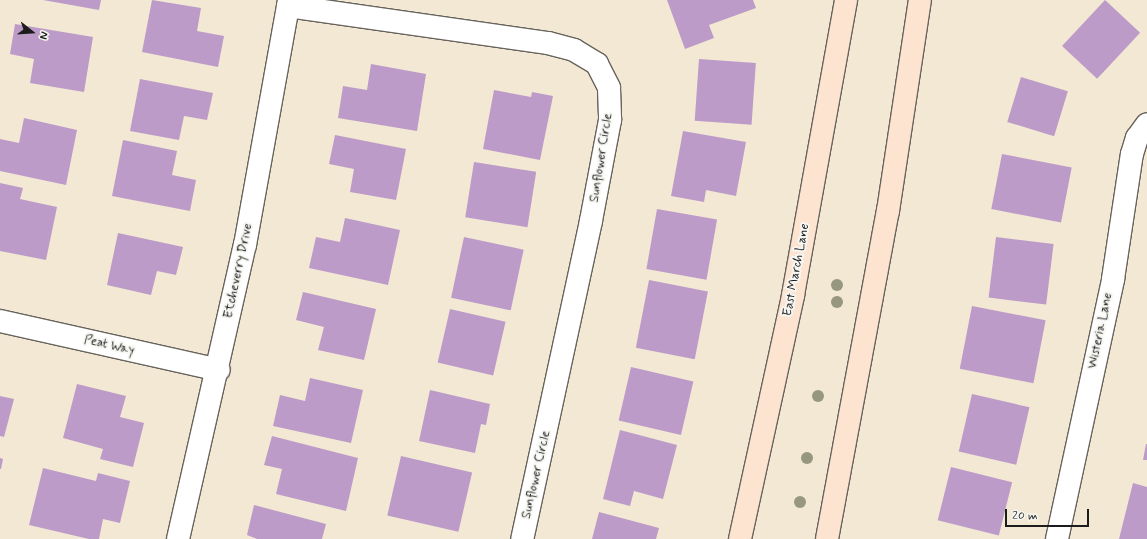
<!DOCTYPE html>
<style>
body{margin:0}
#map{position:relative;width:1147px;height:539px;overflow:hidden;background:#f2e8d4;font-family:Mynerve,sans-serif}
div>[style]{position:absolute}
.building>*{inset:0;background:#bd9bc8;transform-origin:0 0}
.roads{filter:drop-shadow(1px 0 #67635c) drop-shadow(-1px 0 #67635c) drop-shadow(0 1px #67635c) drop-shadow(0 -1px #67635c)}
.minor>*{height:22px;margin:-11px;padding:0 11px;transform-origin:11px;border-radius:11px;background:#fff}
.secondary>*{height:22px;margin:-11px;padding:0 11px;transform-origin:11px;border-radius:11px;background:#fde4d1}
.trees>*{width:12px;height:12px;margin:-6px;border-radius:50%;background:#96977e}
span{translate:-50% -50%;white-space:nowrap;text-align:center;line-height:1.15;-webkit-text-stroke:4px #f6f6f2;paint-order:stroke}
.street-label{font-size:13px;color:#1c1c1c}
.north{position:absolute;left:12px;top:12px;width:40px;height:40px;-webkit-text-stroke:3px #f6f6f2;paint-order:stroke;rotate:107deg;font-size:11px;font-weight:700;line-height:16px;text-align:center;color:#1c1c1c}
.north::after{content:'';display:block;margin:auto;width:14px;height:18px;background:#1c1c1c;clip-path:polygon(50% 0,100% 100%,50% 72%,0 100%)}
.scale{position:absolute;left:1005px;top:509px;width:84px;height:18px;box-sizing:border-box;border:2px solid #1c1c1c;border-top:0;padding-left:5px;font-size:12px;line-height:14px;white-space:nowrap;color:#1c1c1c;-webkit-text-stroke:3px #f6f6f2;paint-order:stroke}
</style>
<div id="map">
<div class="building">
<i style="clip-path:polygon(43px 0,101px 0,99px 10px)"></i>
<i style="clip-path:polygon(152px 0,201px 8px,197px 31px,224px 36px,218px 67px,142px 52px)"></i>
<i style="clip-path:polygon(667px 0,753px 0,756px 8px,709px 25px,714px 38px,685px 49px)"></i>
<i style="left:1105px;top:0;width:48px;height:63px;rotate:43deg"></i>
<i style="clip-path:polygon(15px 24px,93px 37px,84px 92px,30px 83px,34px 59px,10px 54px)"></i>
<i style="left:699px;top:59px;width:57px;height:62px;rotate:4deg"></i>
<i style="clip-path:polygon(371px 64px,426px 74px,417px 131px,338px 118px,343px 86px,367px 90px)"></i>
<i style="left:1021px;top:77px;width:49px;height:47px;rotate:17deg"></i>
<i style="clip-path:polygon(140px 79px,213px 93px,207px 120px,184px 116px,179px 140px,130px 131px)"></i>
<i style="clip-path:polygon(494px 90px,531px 97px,532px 92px,553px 96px,540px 160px,483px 149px)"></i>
<i style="clip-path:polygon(24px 118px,77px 130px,66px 185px,0 171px,0 139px,19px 143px)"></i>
<i style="clip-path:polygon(683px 131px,746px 142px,736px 196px,706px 190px,704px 202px,671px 196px)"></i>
<i style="clip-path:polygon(335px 135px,406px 149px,396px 200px,350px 192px,354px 169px,329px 164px)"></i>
<i style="clip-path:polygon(123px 140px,177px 151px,172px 175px,196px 180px,190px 211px,112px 196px)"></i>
<i style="left:1002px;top:154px;width:71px;height:56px;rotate:11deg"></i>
<i style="left:474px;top:162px;width:63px;height:56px;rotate:9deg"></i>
<i style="clip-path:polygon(0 183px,23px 188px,20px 199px,57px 207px,46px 260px,0 251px)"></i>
<i style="left:657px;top:209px;width:61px;height:61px;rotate:10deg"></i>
<i style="clip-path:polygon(345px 218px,400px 230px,388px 285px,309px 268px,316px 237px,340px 242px)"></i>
<i style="clip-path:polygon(118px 233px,183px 247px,176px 275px,157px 271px,151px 295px,107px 285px)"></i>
<i style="left:464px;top:237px;width:61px;height:62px;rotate:12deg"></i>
<i style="left:996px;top:237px;width:58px;height:61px;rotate:7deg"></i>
<i style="left:649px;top:280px;width:60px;height:69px;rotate:11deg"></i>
<i style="clip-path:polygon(303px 292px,376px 309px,364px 360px,318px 350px,324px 327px,296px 320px)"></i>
<i style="left:972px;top:306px;width:75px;height:64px;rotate:11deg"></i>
<i style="left:450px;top:309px;width:57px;height:55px;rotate:13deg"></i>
<i style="left:631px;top:367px;width:64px;height:55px;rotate:13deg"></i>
<i style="clip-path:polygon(310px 378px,363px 390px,351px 443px,273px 426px,280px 395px,305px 401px)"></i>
<i style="clip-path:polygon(77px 384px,126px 396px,120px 417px,144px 423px,133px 467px,100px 459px,103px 449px,63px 438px)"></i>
<i style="clip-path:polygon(430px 390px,490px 404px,486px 425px,481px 424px,475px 453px,419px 441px)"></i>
<i style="left:972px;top:394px;width:59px;height:59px;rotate:13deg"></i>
<i style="clip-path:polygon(0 396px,14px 399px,4px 437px,0 436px)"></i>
<i style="clip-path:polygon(620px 430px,677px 445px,663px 499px,634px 491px,630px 506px,603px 499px)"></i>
<i style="clip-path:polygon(272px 436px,358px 458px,346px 511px,276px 494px,282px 469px,264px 465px)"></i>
<i style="clip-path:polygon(1146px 444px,1147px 444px,1147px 460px,1143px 460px)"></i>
<i style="left:401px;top:456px;width:73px;height:61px;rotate:13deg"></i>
<i style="clip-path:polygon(0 458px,3px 459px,1px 469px,0 469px)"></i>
<i style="left:951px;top:467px;width:63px;height:55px;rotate:14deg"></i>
<i style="clip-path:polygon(43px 468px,96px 481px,98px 473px,130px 481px,120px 523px,103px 519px,99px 539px,89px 539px,29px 525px)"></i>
<i style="clip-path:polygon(1133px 483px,1147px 487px,1147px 539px,1119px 539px)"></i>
<i style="clip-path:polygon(254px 505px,326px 524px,322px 539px,257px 539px,247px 535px)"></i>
<i style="clip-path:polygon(599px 512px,659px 528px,656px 539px,592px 539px)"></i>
</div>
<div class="roads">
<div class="minor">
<i style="left:288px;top:6px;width:263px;rotate:8.1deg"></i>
<i style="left:548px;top:43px;width:27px;rotate:15deg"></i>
<i style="left:574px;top:50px;width:27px;rotate:31deg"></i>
<i style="left:597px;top:64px;width:27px;rotate:63deg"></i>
<i style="left:609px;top:88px;width:32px;rotate:88deg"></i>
<i style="left:610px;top:120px;width:103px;rotate:100.7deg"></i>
<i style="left:591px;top:221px;width:325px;rotate:102.2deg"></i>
<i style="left:0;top:321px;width:224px;rotate:12.6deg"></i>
<i style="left:178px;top:539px;width:302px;rotate:-77.2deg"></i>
<i style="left:245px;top:245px;width:249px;rotate:-79.8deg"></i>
<i style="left:1057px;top:539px;width:266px;rotate:-77.8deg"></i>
<i style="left:1113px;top:279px;width:126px;rotate:-81.4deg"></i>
<i style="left:1132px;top:154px;width:17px;rotate:-73deg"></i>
<i style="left:1137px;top:138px;width:17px;rotate:-54deg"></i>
</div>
<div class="secondary">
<i style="left:740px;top:539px;width:250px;rotate:-77.7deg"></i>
<i style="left:793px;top:295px;width:300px;rotate:-79.8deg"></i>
<i style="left:827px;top:539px;width:334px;rotate:-79.5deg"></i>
<i style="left:888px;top:211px;width:213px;rotate:-81.4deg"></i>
</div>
</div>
<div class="trees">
<i style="left:837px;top:285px"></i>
<i style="left:837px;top:302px"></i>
<i style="left:818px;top:396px"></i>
<i style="left:807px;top:458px"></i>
<i style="left:800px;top:502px"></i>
</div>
<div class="street-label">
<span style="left:602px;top:158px;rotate:-81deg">Sunflower Circle</span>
<span style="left:797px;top:270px;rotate:-79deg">East March Lane</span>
<span style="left:239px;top:271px;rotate:-78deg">Etcheverry Drive</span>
<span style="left:1101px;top:331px;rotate:-78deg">Wisteria Lane</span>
<span style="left:109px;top:346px;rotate:13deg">Peat Way</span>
<span style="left:537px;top:475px;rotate:-77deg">Sunflower Circle</span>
</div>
<div class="north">N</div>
<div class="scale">20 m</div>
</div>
